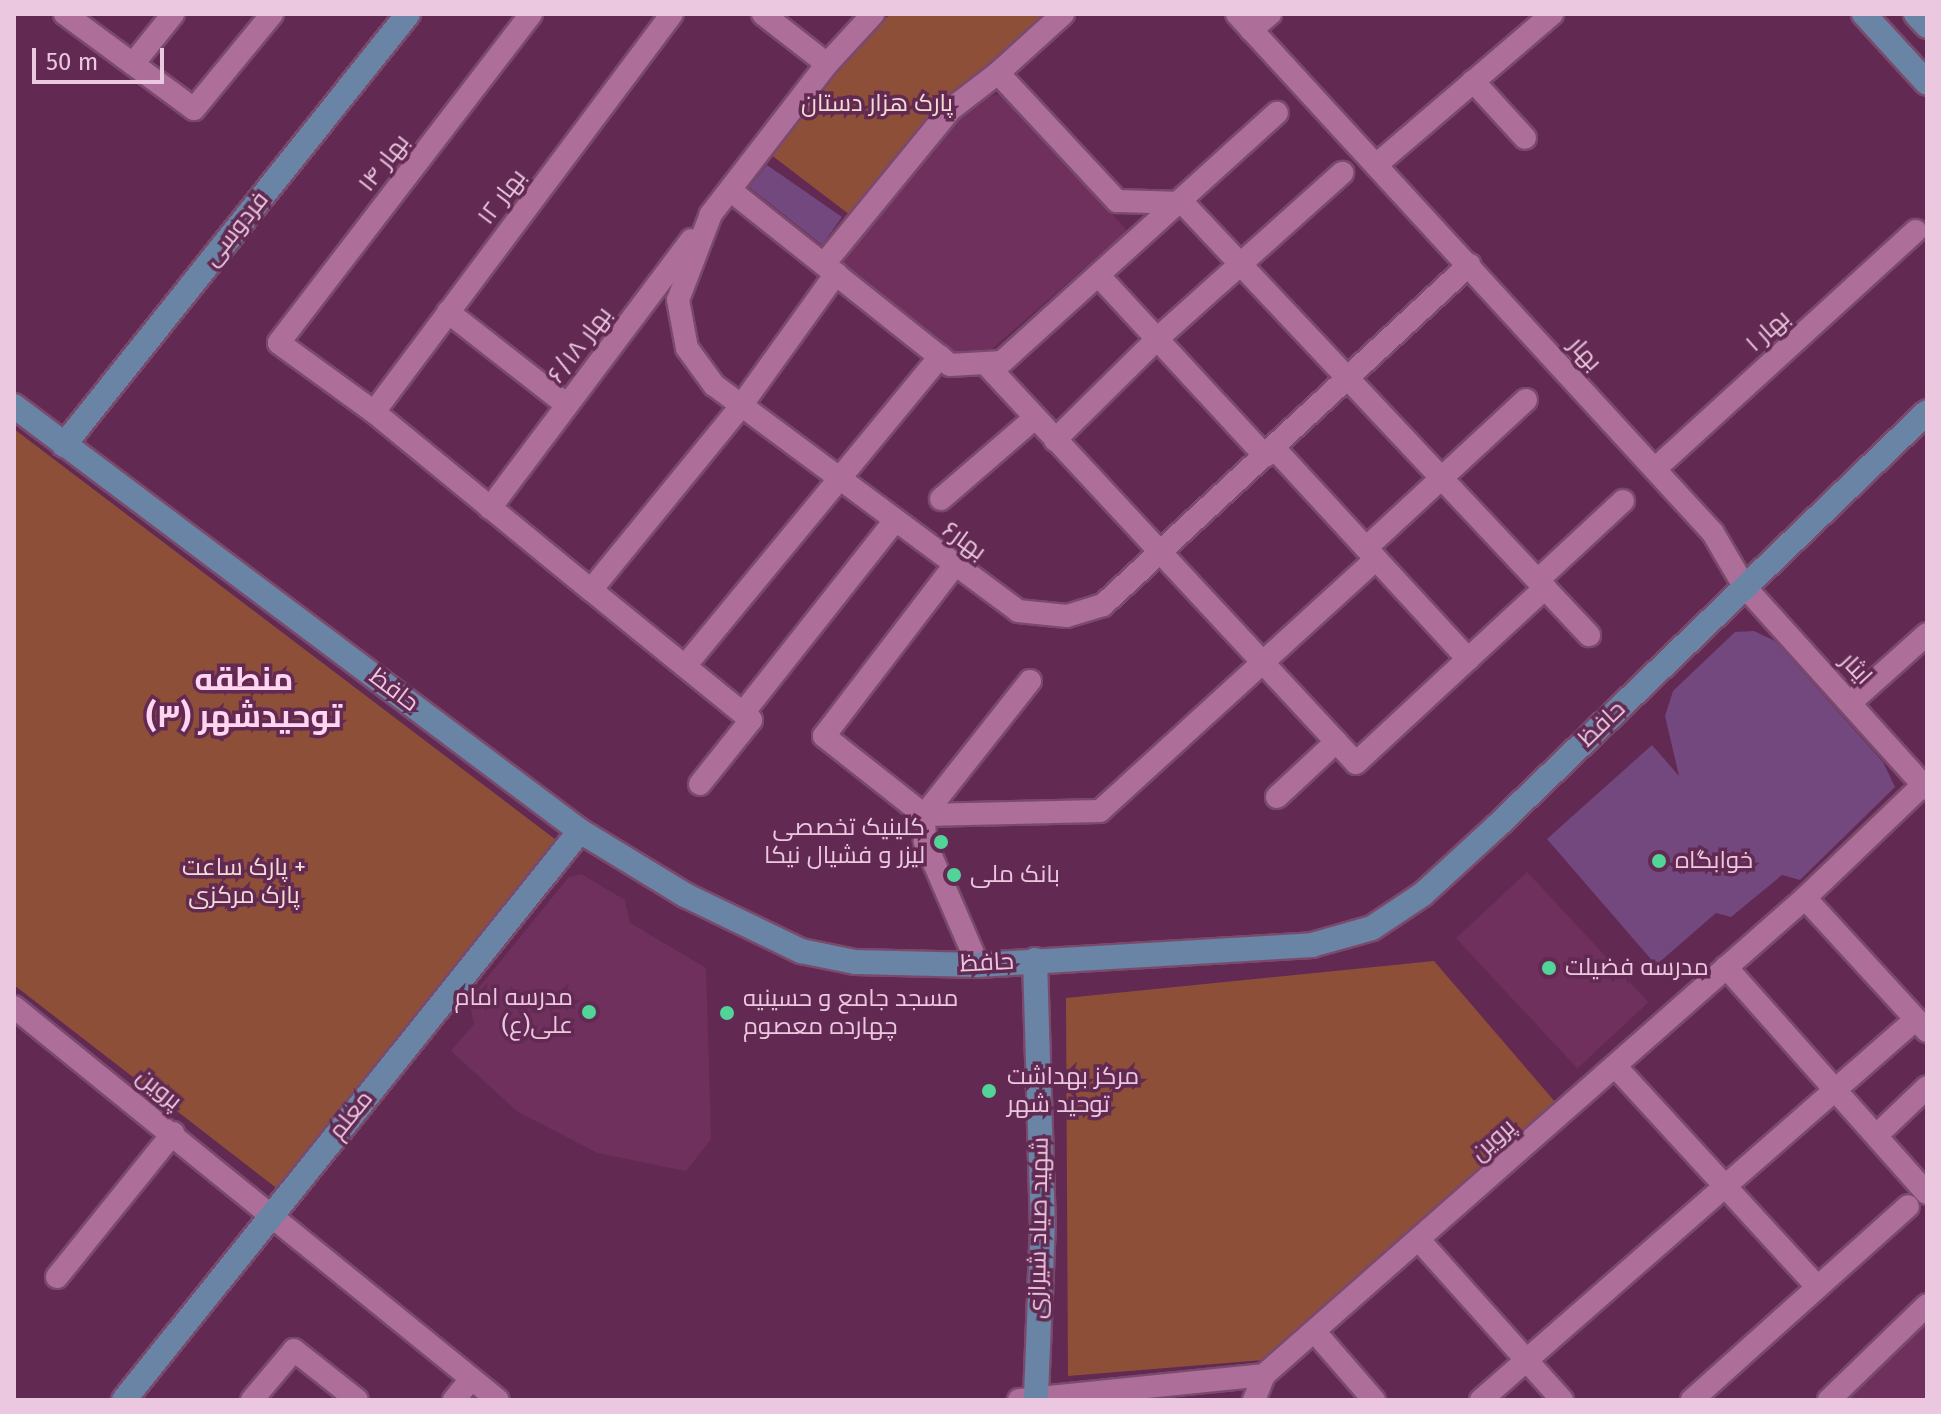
<!DOCTYPE html>
<meta charset="utf-8">
<style>
body{margin:0}
#map{position:relative;width:1941px;height:1414px;overflow:hidden;background:#622a52;font-family:"Fira Sans",Cairo,sans-serif}
div>[style]{position:absolute}
.built>*{inset:0;background:#70305e;transform-origin:0 0}
.green>*{inset:0;background:#8e4f39}
.building>*{inset:0;background:#73487e}
.roads{filter:drop-shadow(2px 0 #7a4a6d) drop-shadow(-2px 0 #7a4a6d) drop-shadow(0 2px #7a4a6d) drop-shadow(0 -2px #7a4a6d)}
.minor>*{height:22px;margin:-11px;padding:0 11px;transform-origin:11px;border-radius:11px;background:#ad6e99}
.major>*{height:24px;margin:-12px;padding:0 12px;transform-origin:12px;border-radius:12px;background:#6984a4}
.dots>*{width:22px;height:22px;translate:-50% -50%;box-sizing:border-box;border:4px solid #622a52;border-radius:50%}
span{translate:-50% -50%;white-space:nowrap;text-align:center;line-height:1.15;-webkit-text-stroke:7px #622a52;paint-order:stroke}
.park-label{font-size:24px;color:#f2ddd5}
.street-label{font-size:24px;color:#ebc8df}
.poi-label{font-size:24px;color:#ebc8df}
.right{translate:-100% -50%;text-align:right}
.left{translate:0 -50%;text-align:left}
.district-label{font-size:32px;color:#ffd5f0;font-weight:700}
.frame{position:absolute;inset:0;border:16px solid #ebc8df;pointer-events:none}
.scale{position:absolute;left:32px;top:48px;width:132px;height:36px;box-sizing:border-box;border:4px solid #ebc8df;border-top:0;padding-left:10px;font-size:24px;line-height:28px;white-space:nowrap;color:#ebc8df;-webkit-text-stroke:6px #622a52;paint-order:stroke}
</style>
<div id="map">
<div class="built">
<i style="clip-path:polygon(1007px 94px,1127px 231px,984px 356px,953px 359px,842px 271px,841px 249px,971px 98px)"></i>
<i style="left:1527px;top:872px;width:178px;height:97px;rotate:47deg"></i>
<i style="clip-path:polygon(581px 874px,625px 900px,630px 923px,706px 968px,711px 1139px,686px 1171px,598px 1153px,518px 1112px,451px 1051px,474px 1024px,469px 1000px,569px 877px)"></i>
<i style="clip-path:polygon(1927px 1316px,1927px 1400px,1836px 1400px)"></i>
</div>
<div class="green">
<i style="clip-path:polygon(890px 14px,1046px 14px,967px 87px,854px 218px,770px 154px,840px 65px)"></i>
<i style="clip-path:polygon(14px 429px,564px 846px,288px 1197px,14px 985px)"></i>
<i style="clip-path:polygon(1434px 961px,1556px 1103px,1275px 1359px,1068px 1376px,1066px 998px)"></i>
</div>
<div class="building">
<i style="clip-path:polygon(767px 165px,842px 217px,822px 245px,749px 187px)"></i>
<i style="clip-path:polygon(1754px 631px,1775px 641px,1883px 762px,1895px 787px,1800px 880px,1782px 875px,1731px 917px,1716px 913px,1656px 965px,1547px 839px,1652px 745px,1679px 776px,1665px 716px,1673px 691px,1735px 632px)"></i>
</div>
<div class="roads">
<div class="minor">
<i style="left:65px;top:14px;width:160px;rotate:36.4deg"></i>
<i style="left:194px;top:109px;width:123px;rotate:-50.6deg"></i>
<i style="left:531px;top:14px;width:414px;rotate:127.5deg"></i>
<i style="left:279px;top:343px;width:117px;rotate:36deg"></i>
<i style="left:374px;top:412px;width:281px;rotate:39.4deg"></i>
<i style="left:763px;top:14px;width:81px;rotate:38deg"></i>
<i style="left:827px;top:64px;width:68px;rotate:-47.4deg"></i>
<i style="left:1063px;top:14px;width:88px;rotate:137.8deg"></i>
<i style="left:998px;top:73px;width:175px;rotate:47.1deg"></i>
<i style="left:1117px;top:201px;width:66px;rotate:1.7deg"></i>
<i style="left:1183px;top:203px;width:593px;rotate:46.78deg"></i>
<i style="left:1237px;top:14px;width:704px;rotate:47.47deg"></i>
<i style="left:1713px;top:533px;width:61px;rotate:59.7deg"></i>
<i style="left:1744px;top:586px;width:273px;rotate:48deg"></i>
<i style="left:1251px;top:30px;width:25px;rotate:-40deg"></i>
<i style="left:133px;top:64px;width:64px;rotate:-51.3deg"></i>
<i style="left:827px;top:64px;width:190px;rotate:127.7deg"></i>
<i style="left:711px;top:214px;width:92px;rotate:111deg"></i>
<i style="left:678px;top:300px;width:49px;rotate:79.4deg"></i>
<i style="left:687px;top:348px;width:46px;rotate:53.9deg"></i>
<i style="left:714px;top:385px;width:379px;rotate:36.6deg"></i>
<i style="left:1018px;top:611px;width:49px;rotate:5.8deg"></i>
<i style="left:1067px;top:616px;width:38px;rotate:-17deg"></i>
<i style="left:1103px;top:605px;width:500px;rotate:-42.9deg"></i>
<i style="left:1473px;top:81px;width:77px;rotate:47.6deg"></i>
<i style="left:1376px;top:165px;width:232px;rotate:-40.6deg"></i>
<i style="left:730px;top:190px;width:281px;rotate:38.5deg"></i>
<i style="left:950px;top:365px;width:52px;rotate:-3.3deg"></i>
<i style="left:1002px;top:362px;width:371px;rotate:-42.2deg"></i>
<i style="left:824px;top:264px;width:200px;rotate:-50.7deg"></i>
<i style="left:951px;top:109px;width:59px;rotate:-37.5deg"></i>
<i style="left:1099px;top:276px;width:245px;rotate:47.3deg"></i>
<i style="left:448px;top:312px;width:151px;rotate:38deg"></i>
<i style="left:986px;top:364px;width:544px;rotate:47.16deg"></i>
<i style="left:1356px;top:763px;width:153px;rotate:-42.9deg"></i>
<i style="left:374px;top:412px;width:497px;rotate:-53.2deg"></i>
<i style="left:1055px;top:440px;width:144px;rotate:-44.7deg"></i>
<i style="left:1157px;top:339px;width:249px;rotate:-41.9deg"></i>
<i style="left:1274px;top:448px;width:287px;rotate:47.4deg"></i>
<i style="left:1468px;top:659px;width:105px;rotate:-42.7deg"></i>
<i style="left:1655px;top:469px;width:353px;rotate:-42.4deg"></i>
<i style="left:941px;top:499px;width:124px;rotate:-40.8deg"></i>
<i style="left:490px;top:508px;width:335px;rotate:-53.1deg"></i>
<i style="left:1366px;top:548px;width:218px;rotate:-42.8deg"></i>
<i style="left:954px;top:566px;width:214px;rotate:127.4deg"></i>
<i style="left:824px;top:736px;width:127px;rotate:38.3deg"></i>
<i style="left:924px;top:815px;width:27px;rotate:88deg"></i>
<i style="left:925px;top:842px;width:134px;rotate:66.7deg"></i>
<i style="left:1538px;top:580px;width:116px;rotate:-42.9deg"></i>
<i style="left:685px;top:666px;width:401px;rotate:-50.5deg"></i>
<i style="left:1030px;top:681px;width:171px;rotate:128.3deg"></i>
<i style="left:924px;top:815px;width:176px;rotate:-1.3deg"></i>
<i style="left:1100px;top:811px;width:374px;rotate:-42.4deg"></i>
<i style="left:1851px;top:702px;width:102px;rotate:-41.8deg"></i>
<i style="left:743px;top:713px;width:243px;rotate:-51.7deg"></i>
<i style="left:700px;top:784px;width:82px;rotate:-51.4deg"></i>
<i style="left:751px;top:720px;width:206px;rotate:-140.9deg"></i>
<i style="left:591px;top:590px;width:237px;rotate:-50.8deg"></i>
<i style="left:741px;top:406px;width:163px;rotate:-54.3deg"></i>
<i style="left:1277px;top:797px;width:81px;rotate:-43deg"></i>
<i style="left:1805px;top:898px;width:180px;rotate:47.5deg"></i>
<i style="left:1726px;top:967px;width:302px;rotate:48.4deg"></i>
<i style="left:14px;top:1007px;width:623px;rotate:39.08deg"></i>
<i style="left:1615px;top:1066px;width:296px;rotate:47.5deg"></i>
<i style="left:1877px;top:1135px;width:69px;rotate:-43.8deg"></i>
<i style="left:1420px;top:1241px;width:213px;rotate:48.2deg"></i>
<i style="left:57px;top:1277px;width:185px;rotate:-51.1deg"></i>
<i style="left:1315px;top:1332px;width:90px;rotate:49.1deg"></i>
<i style="left:252px;top:1400px;width:65px;rotate:-50deg"></i>
<i style="left:294px;top:1350px;width:80px;rotate:38.4deg"></i>
<i style="left:454px;top:1400px;width:26px;rotate:-51deg"></i>
<i style="left:1019px;top:1400px;width:246px;rotate:-5.8deg"></i>
<i style="left:1264px;top:1375px;width:721px;rotate:-41.4deg"></i>
<i style="left:1805px;top:898px;width:163px;rotate:-43.8deg"></i>
<i style="left:1254px;top:1400px;width:27px;rotate:-68deg"></i>
<i style="left:1481px;top:1400px;width:578px;rotate:-41.21deg"></i>
<i style="left:1692px;top:1400px;width:290px;rotate:-41.9deg"></i>
<i style="left:1829px;top:1400px;width:136px;rotate:-44.1deg"></i>
</div>
<div class="major">
<i style="left:1864px;top:14px;width:93px;rotate:47.6deg"></i>
<i style="left:1916px;top:14px;width:16px;rotate:47deg"></i>
<i style="left:14px;top:406px;width:708px;rotate:36.9deg"></i>
<i style="left:580px;top:831px;width:123px;rotate:31.4deg"></i>
<i style="left:685px;top:895px;width:129px;rotate:25.8deg"></i>
<i style="left:801px;top:951px;width:55px;rotate:11.5deg"></i>
<i style="left:855px;top:962px;width:123px;rotate:1.4deg"></i>
<i style="left:978px;top:965px;width:335px;rotate:-3.4deg"></i>
<i style="left:1312px;top:945px;width:62px;rotate:-15.8deg"></i>
<i style="left:1372px;top:928px;width:61px;rotate:-33.7deg"></i>
<i style="left:1423px;top:894px;width:102px;rotate:-42.6deg"></i>
<i style="left:1498px;top:825px;width:595px;rotate:-43.91deg"></i>
<i style="left:64px;top:445px;width:551px;rotate:-51.41deg"></i>
<i style="left:1035px;top:960px;width:262px;rotate:88.3deg"></i>
<i style="left:1043px;top:1222px;width:178px;rotate:92.3deg"></i>
<i style="left:124px;top:1400px;width:729px;rotate:-51.29deg"></i>
</div>
</div>
<div class="dots">
<i style="left:941px;top:842px;background:#52d397"></i>
<i style="left:1659px;top:861px;background:#52d397"></i>
<i style="left:954px;top:875px;background:#52d397"></i>
<i style="left:1549px;top:968px;background:#52d397"></i>
<i style="left:589px;top:1012px;background:#52d397"></i>
<i style="left:727px;top:1013px;background:#52d397"></i>
<i style="left:989px;top:1091px;background:#52d397"></i>
</div>
<div class="park-label">
<span style="left:877px;top:104px">پارک هزار دستان</span>
<span style="left:244px;top:882px">پارک ساعت +<br>پارک مرکزی</span>
</div>
<div class="street-label">
<span style="left:384px;top:163px;rotate:-52deg">بهار ۱۴</span>
<span style="left:502px;top:197px;rotate:-53deg">بهار ۱۲</span>
<span style="left:236px;top:229px;rotate:-51deg">فردوسی</span>
<span style="left:1768px;top:331px;rotate:-42deg">بهار ۱</span>
<span style="left:580px;top:345px;rotate:-53deg">بهار ۶/۱۸</span>
<span style="left:1585px;top:354px;rotate:48deg">بهار</span>
<span style="left:964px;top:541px;rotate:36deg">بهار۶</span>
<span style="left:1856px;top:669px;rotate:47deg">ایثار</span>
<span style="left:394px;top:690px;rotate:37deg">حافظ</span>
<span style="left:1602px;top:724px;rotate:-44deg">حافظ</span>
<span style="left:987px;top:963px;rotate:-3deg">حافظ</span>
<span style="left:159px;top:1089px;rotate:39deg">پروین</span>
<span style="left:351px;top:1115px;rotate:-51deg">معلم</span>
<span style="left:1493px;top:1140px;rotate:-42deg">پروین</span>
<span style="left:1039px;top:1228px;rotate:-89deg">شهید صیاد شیرازی</span>
</div>
<div class="poi-label">
<span class="right" style="left:925px;top:842px">کلینیک تخصصی<br>لیزر و فشیال نیکا</span>
<span class="left" style="left:1675px;top:861px">خوابگاه</span>
<span class="left" style="left:970px;top:875px">بانک ملی</span>
<span class="left" style="left:1565px;top:968px">مدرسه فضیلت</span>
<span class="right" style="left:573px;top:1012px">مدرسه امام<br>علی(ع)</span>
<span class="left" style="left:743px;top:1013px">مسجد جامع و حسینیه<br>چهارده معصوم</span>
<span class="left" style="left:1007px;top:1091px">مرکز بهداشت<br>توحید شهر</span>
</div>
<div class="district-label">
<span style="left:244px;top:698px">منطقه<br>توحیدشهر (۳)</span>
</div>
<div class="frame"></div>
<div class="scale">50 m</div>
</div>
